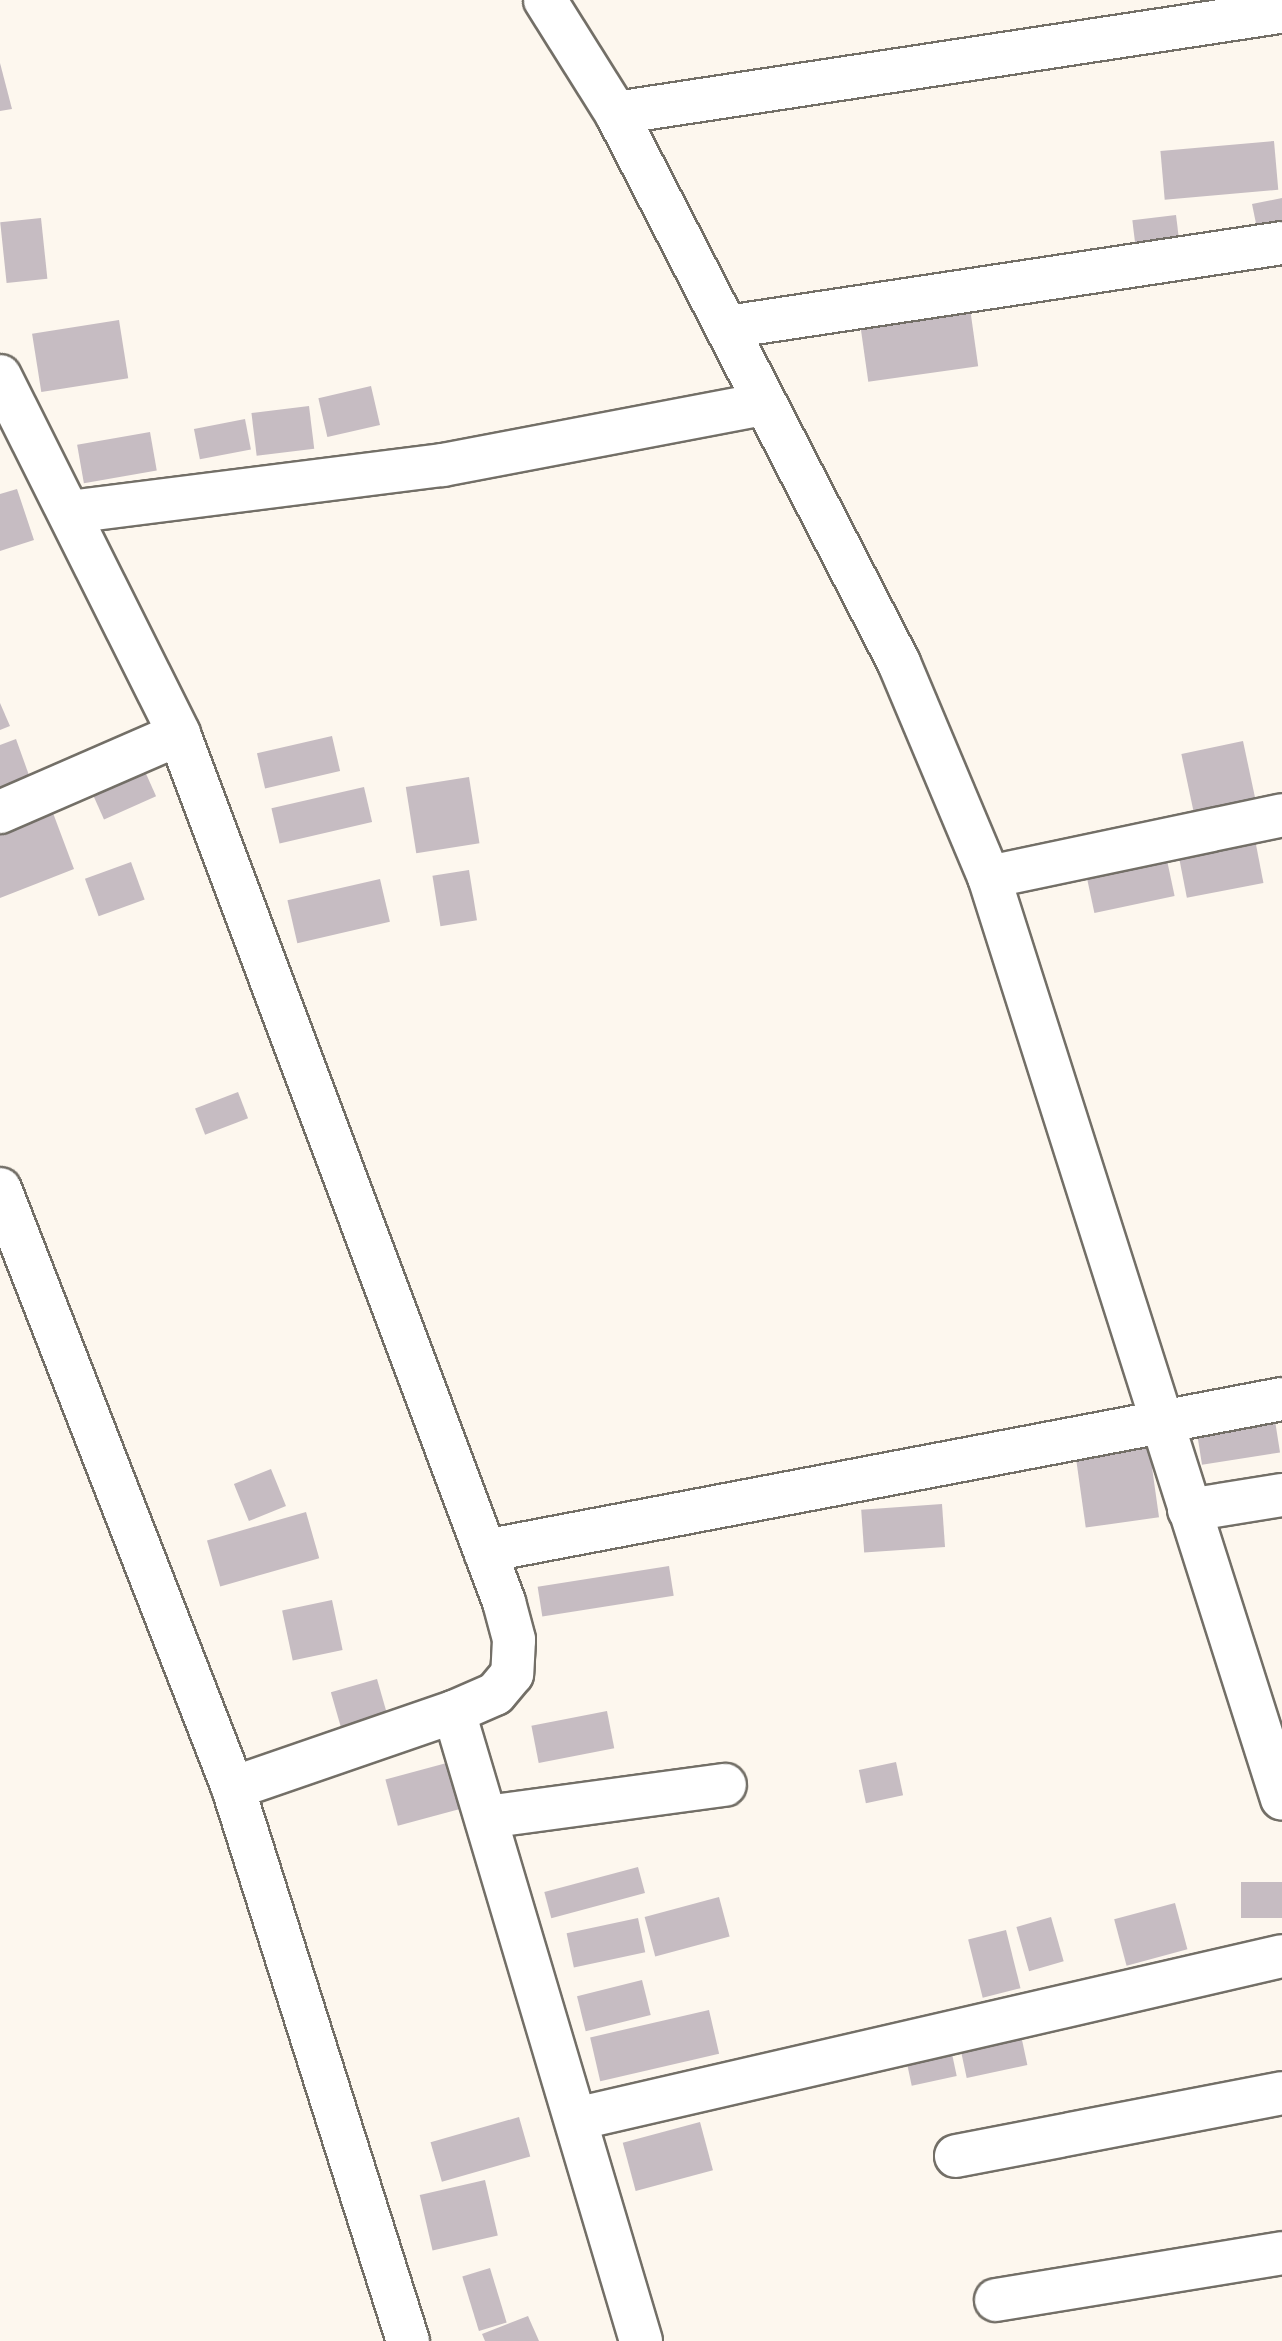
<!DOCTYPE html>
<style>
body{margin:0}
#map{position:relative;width:1282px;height:2341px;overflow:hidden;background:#fdf7ee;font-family:"DM Sans",sans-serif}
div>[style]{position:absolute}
.building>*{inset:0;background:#c6bcc2;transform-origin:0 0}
.roads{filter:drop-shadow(2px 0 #736f67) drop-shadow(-2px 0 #736f67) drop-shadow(0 2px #736f67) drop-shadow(0 -2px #736f67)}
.street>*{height:42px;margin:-21px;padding:0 21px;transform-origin:21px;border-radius:21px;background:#fff}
span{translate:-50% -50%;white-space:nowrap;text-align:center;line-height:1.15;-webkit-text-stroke:8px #fff;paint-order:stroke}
</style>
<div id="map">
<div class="building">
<i style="clip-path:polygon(0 63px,12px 109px,0 111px)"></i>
<i style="left:1274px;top:141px;width:49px;height:114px;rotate:85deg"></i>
<i style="clip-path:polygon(1282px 198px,1282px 238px,1260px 243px,1252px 204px)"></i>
<i style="left:1176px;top:215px;width:34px;height:44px;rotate:83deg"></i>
<i style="left:41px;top:218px;width:61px;height:41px;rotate:84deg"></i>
<i style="left:969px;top:301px;width:66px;height:111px;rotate:82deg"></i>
<i style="left:119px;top:320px;width:59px;height:88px;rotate:81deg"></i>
<i style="left:371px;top:386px;width:40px;height:54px;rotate:77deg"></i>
<i style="left:309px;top:406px;width:43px;height:58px;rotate:83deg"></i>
<i style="left:245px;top:419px;width:31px;height:52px;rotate:79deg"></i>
<i style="left:150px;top:432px;width:39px;height:74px;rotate:80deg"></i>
<i style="clip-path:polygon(17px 489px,34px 540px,0 551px,0 494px)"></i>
<i style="clip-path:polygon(0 703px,10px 726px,0 730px)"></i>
<i style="left:332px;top:736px;width:36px;height:77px;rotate:77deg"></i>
<i style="clip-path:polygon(16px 739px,30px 778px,0 789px,0 745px)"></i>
<i style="left:1243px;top:741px;width:67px;height:63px;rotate:78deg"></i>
<i style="left:139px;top:758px;width:42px;height:57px;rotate:66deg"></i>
<i style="left:469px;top:777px;width:67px;height:64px;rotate:81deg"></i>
<i style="left:364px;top:787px;width:36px;height:95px;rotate:77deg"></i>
<i style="clip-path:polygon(53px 813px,74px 869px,0 898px,0 833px)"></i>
<i style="left:1252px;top:824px;width:60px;height:78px;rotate:79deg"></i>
<i style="left:1164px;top:846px;width:51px;height:82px;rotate:78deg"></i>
<i style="left:131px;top:862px;width:40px;height:49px;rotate:70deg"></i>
<i style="left:469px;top:870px;width:51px;height:37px;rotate:81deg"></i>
<i style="left:380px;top:879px;width:44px;height:95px;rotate:77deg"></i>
<i style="left:238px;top:1092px;width:28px;height:46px;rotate:69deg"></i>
<i style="left:1273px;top:1408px;width:45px;height:79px;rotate:81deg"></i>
<i style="left:1149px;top:1446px;width:72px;height:74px;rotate:82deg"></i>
<i style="left:271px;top:1469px;width:40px;height:40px;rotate:68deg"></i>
<i style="left:942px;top:1504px;width:43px;height:81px;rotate:86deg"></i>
<i style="left:306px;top:1512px;width:48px;height:103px;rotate:74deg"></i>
<i style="left:669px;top:1566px;width:30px;height:133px;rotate:81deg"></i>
<i style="left:332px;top:1600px;width:51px;height:51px;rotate:78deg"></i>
<i style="left:377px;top:1679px;width:44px;height:48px;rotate:74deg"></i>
<i style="left:607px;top:1711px;width:38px;height:77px;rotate:79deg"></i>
<i style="left:454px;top:1761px;width:48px;height:71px;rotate:75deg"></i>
<i style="left:896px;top:1762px;width:34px;height:38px;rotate:78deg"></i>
<i style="left:638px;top:1867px;width:27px;height:97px;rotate:75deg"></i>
<i style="left:1282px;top:1882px;width:36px;height:41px;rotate:90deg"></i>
<i style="left:719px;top:1897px;width:41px;height:77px;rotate:75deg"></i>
<i style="left:1175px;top:1903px;width:48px;height:63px;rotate:75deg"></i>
<i style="left:1051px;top:1917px;width:46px;height:36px;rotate:74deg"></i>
<i style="left:638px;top:1918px;width:35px;height:73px;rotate:78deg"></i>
<i style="left:1006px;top:1930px;width:60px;height:39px;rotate:76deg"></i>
<i style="left:642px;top:1980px;width:36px;height:67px;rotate:76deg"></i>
<i style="left:709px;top:2010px;width:45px;height:122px;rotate:77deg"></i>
<i style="left:1018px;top:2021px;width:45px;height:62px;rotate:78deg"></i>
<i style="left:948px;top:2035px;width:42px;height:46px;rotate:78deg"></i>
<i style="left:519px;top:2117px;width:41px;height:92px;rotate:74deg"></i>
<i style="left:700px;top:2122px;width:50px;height:80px;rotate:75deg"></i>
<i style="left:485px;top:2180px;width:57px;height:67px;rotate:77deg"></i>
<i style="left:490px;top:2268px;width:57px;height:29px;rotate:73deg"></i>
<i style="clip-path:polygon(528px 2316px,539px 2341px,485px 2341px,482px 2334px)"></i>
</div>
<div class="roads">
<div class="street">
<i style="left:545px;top:0;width:133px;rotate:57.9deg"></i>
<i style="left:616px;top:113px;width:619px;rotate:62.77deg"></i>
<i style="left:899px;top:663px;width:232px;rotate:67.2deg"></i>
<i style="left:989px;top:877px;width:967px;rotate:72.37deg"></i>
<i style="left:616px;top:113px;width:671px;rotate:-8.66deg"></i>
<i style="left:728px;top:327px;width:560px;rotate:-8.62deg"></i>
<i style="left:0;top:376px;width:400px;rotate:63.4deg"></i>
<i style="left:179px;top:734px;width:927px;rotate:69.47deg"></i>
<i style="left:504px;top:1602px;width:39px;rotate:75deg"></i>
<i style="left:514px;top:1640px;width:34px;rotate:93deg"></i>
<i style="left:512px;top:1674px;width:26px;rotate:130deg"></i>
<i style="left:495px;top:1694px;width:45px;rotate:156.3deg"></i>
<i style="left:454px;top:1712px;width:656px;rotate:73.44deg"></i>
<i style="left:70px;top:512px;width:376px;rotate:-7.2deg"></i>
<i style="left:443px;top:465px;width:327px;rotate:-10.8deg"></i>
<i style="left:0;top:812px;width:195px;rotate:-23.5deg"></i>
<i style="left:989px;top:877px;width:299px;rotate:-11.9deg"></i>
<i style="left:0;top:1189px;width:643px;rotate:68.74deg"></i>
<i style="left:233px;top:1788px;width:580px;rotate:72.44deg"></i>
<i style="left:1189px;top:1510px;width:94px;rotate:-9.2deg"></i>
<i style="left:485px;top:1551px;width:811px;rotate:-10.8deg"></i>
<i style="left:233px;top:1788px;width:234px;rotate:-19deg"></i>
<i style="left:487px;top:1817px;width:240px;rotate:-7.7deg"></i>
<i style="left:580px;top:2118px;width:720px;rotate:-12.99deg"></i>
<i style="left:956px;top:2156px;width:332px;rotate:-10.9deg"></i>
<i style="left:996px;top:2300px;width:290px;rotate:-9.3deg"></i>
</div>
</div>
</div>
